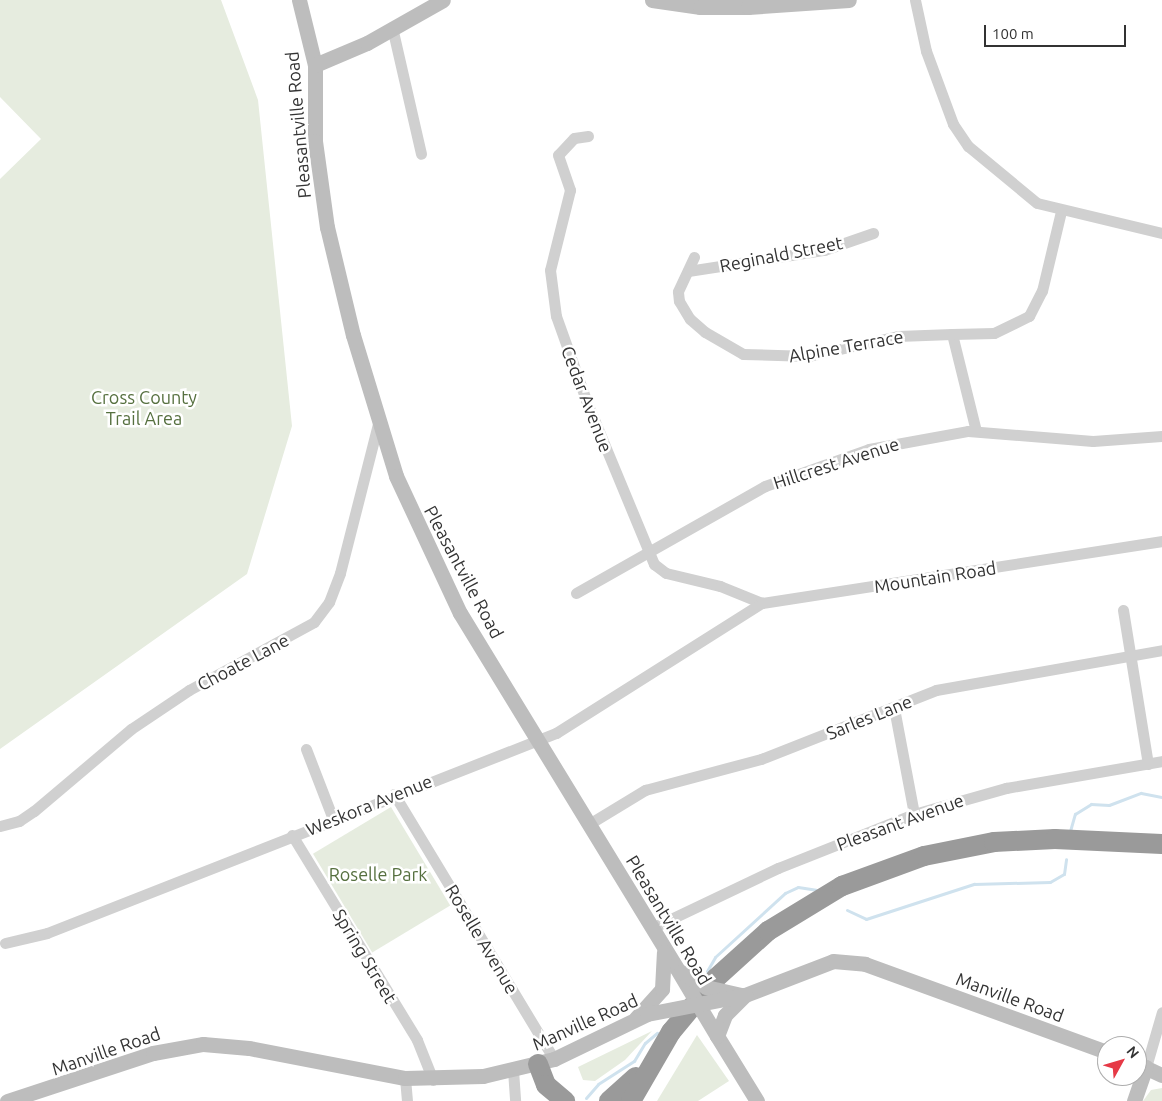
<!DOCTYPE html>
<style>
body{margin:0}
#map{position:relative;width:1162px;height:1101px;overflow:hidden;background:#fff;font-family:Ubuntu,sans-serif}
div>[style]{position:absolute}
.green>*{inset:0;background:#e6ecdf;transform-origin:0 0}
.stream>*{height:3px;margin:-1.5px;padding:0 1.5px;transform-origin:1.5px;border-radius:1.5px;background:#cfe2ee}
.street>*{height:11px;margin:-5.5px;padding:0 5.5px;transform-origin:5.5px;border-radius:5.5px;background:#d0d0d0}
.secondary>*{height:15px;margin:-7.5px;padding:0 7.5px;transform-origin:7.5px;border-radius:7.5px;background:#bdbdbd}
.highway>*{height:20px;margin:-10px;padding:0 10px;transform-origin:10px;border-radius:10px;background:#9a9a9a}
.secondary-bridge>*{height:15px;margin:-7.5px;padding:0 7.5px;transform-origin:7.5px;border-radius:7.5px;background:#bdbdbd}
span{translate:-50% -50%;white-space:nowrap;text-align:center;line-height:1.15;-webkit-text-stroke:5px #fff;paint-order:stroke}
.street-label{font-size:18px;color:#333}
.park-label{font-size:18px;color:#56703f}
.north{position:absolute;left:1097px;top:1036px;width:50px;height:50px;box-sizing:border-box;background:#fff;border:1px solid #adadad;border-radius:50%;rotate:51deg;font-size:14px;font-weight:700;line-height:20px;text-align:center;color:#333}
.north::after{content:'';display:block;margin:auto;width:18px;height:22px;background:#e63946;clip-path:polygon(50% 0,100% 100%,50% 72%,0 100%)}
.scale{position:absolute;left:984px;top:25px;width:142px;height:22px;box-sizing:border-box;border:2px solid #333;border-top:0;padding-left:6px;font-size:15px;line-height:18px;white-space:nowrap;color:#333;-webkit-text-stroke:4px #fff;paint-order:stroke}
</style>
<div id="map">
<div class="green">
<i style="clip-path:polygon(0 0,221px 0,258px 100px,292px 426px,247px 574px,0 749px,0 179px,41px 139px,0 97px)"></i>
<i style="left:391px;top:807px;width:115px;height:91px;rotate:59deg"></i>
<i style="clip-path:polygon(652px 1031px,625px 1060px,595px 1081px,583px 1080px,578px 1067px)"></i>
<i style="clip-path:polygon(697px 1035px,729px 1081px,698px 1101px,657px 1101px)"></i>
<i style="clip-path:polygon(1162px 1088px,1162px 1101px,1143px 1101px,1151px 1090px)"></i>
</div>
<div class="stream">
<i style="left:1070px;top:831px;width:18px;rotate:-74deg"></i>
<i style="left:1075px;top:814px;width:19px;rotate:-32deg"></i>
<i style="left:1091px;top:804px;width:18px;rotate:3deg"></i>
<i style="left:1109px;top:805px;width:34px;rotate:-21deg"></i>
<i style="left:1141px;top:793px;width:21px;rotate:11deg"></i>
<i style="left:847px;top:910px;width:21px;rotate:25deg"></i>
<i style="left:866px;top:919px;width:114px;rotate:-18deg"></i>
<i style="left:974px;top:884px;width:76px;rotate:-1.5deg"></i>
<i style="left:1050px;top:882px;width:16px;rotate:-30deg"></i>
<i style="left:1064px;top:874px;width:15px;rotate:-82deg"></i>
<i style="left:707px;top:971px;width:16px;rotate:-60deg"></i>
<i style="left:715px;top:957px;width:95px;rotate:-42.4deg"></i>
<i style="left:785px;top:893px;width:14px;rotate:-25deg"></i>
<i style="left:798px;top:887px;width:18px;rotate:9deg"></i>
<i style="left:586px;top:1098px;width:18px;rotate:-49deg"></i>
<i style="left:598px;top:1084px;width:43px;rotate:-32.6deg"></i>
<i style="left:634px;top:1061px;width:21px;rotate:-59deg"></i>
<i style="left:645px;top:1043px;width:16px;rotate:-40deg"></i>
</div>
<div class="street">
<i style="left:915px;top:0;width:52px;rotate:77.8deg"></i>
<i style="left:926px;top:51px;width:78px;rotate:69.7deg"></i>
<i style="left:953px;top:124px;width:27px;rotate:56deg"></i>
<i style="left:968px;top:146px;width:89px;rotate:39.6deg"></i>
<i style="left:1037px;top:203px;width:129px;rotate:13.5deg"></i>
<i style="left:392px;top:27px;width:130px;rotate:77.1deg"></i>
<i style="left:588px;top:136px;width:14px;rotate:172deg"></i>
<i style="left:574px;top:138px;width:23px;rotate:133deg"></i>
<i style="left:558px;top:155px;width:37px;rotate:71deg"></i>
<i style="left:570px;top:190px;width:82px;rotate:104deg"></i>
<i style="left:550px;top:270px;width:46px;rotate:82.6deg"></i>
<i style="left:556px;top:316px;width:89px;rotate:70.3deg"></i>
<i style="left:586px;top:400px;width:178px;rotate:67.5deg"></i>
<i style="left:654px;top:564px;width:15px;rotate:37deg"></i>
<i style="left:666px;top:573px;width:56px;rotate:13.5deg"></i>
<i style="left:720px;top:586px;width:45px;rotate:22deg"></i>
<i style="left:694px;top:257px;width:38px;rotate:115deg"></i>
<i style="left:678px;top:292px;width:9px;rotate:84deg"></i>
<i style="left:679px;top:301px;width:21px;rotate:59deg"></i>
<i style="left:690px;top:319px;width:20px;rotate:41deg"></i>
<i style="left:705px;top:332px;width:44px;rotate:30.1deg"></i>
<i style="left:743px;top:354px;width:66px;rotate:1.7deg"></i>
<i style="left:809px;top:356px;width:91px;rotate:-12.7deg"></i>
<i style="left:898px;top:336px;width:54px;rotate:-2.1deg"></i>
<i style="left:952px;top:334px;width:100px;rotate:76.1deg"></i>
<i style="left:688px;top:271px;width:138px;rotate:-8.8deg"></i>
<i style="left:824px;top:250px;width:52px;rotate:-19.1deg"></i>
<i style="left:952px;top:334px;width:42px;rotate:-1.4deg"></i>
<i style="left:994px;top:333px;width:39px;rotate:-26deg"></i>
<i style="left:1029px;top:316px;width:28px;rotate:-63deg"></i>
<i style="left:1042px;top:291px;width:82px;rotate:-76.6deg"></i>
<i style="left:576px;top:593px;width:217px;rotate:-29.5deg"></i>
<i style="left:765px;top:486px;width:110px;rotate:-19.6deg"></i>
<i style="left:869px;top:449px;width:101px;rotate:-10.3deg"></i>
<i style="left:968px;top:431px;width:125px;rotate:4.6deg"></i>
<i style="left:1093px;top:441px;width:69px;rotate:-4.1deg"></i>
<i style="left:1123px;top:610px;width:156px;rotate:80.8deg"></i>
<i style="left:894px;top:708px;width:108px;rotate:79.3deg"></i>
<i style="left:306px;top:749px;width:75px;rotate:68.9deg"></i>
<i style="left:394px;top:794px;width:310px;rotate:58.9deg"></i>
<i style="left:589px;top:824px;width:66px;rotate:-31.3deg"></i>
<i style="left:645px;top:790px;width:120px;rotate:-15deg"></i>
<i style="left:761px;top:759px;width:188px;rotate:-21.5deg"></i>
<i style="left:936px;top:690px;width:230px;rotate:-10deg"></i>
<i style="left:0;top:826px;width:20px;rotate:-15deg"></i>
<i style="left:19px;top:821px;width:18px;rotate:-34deg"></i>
<i style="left:34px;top:811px;width:127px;rotate:-40.2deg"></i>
<i style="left:131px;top:729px;width:70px;rotate:-33.9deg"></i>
<i style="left:189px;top:690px;width:142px;rotate:-28.5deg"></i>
<i style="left:314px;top:622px;width:25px;rotate:-53deg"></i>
<i style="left:329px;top:602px;width:31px;rotate:-69deg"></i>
<i style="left:340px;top:573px;width:158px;rotate:-75.7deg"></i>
<i style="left:292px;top:835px;width:240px;rotate:58.6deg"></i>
<i style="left:417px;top:1040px;width:43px;rotate:68.2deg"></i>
<i style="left:652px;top:928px;width:140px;rotate:-25.5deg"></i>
<i style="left:778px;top:868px;width:146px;rotate:-21.7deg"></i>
<i style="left:914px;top:814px;width:96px;rotate:-15.8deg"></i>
<i style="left:1006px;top:788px;width:158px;rotate:-9.8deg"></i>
<i style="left:5px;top:943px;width:43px;rotate:-13.4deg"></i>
<i style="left:47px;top:933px;width:547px;rotate:-21.45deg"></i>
<i style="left:556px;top:733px;width:244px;rotate:-32.3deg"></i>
<i style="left:762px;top:603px;width:405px;rotate:-8.8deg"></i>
<i style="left:1146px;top:1067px;width:57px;rotate:-73.8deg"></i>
<i style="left:513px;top:1070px;width:31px;rotate:86deg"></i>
<i style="left:405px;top:1078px;width:23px;rotate:85deg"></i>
</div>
<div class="secondary">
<i style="left:299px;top:0;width:67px;rotate:76.2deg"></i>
<i style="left:315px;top:65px;width:76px;rotate:90deg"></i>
<i style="left:315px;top:141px;width:87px;rotate:82.1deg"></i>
<i style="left:327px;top:227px;width:111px;rotate:76.5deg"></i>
<i style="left:353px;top:335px;width:147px;rotate:73deg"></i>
<i style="left:396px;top:476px;width:151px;rotate:65deg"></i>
<i style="left:460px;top:613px;width:417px;rotate:58.6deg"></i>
<i style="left:652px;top:0;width:49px;rotate:8.3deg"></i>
<i style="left:700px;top:7px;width:48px"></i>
<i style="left:748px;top:7px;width:101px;rotate:-4deg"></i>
<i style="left:315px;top:65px;width:56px;rotate:-22.9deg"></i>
<i style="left:367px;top:43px;width:87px;rotate:-29.5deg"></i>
<i style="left:636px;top:1018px;width:39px;rotate:-48deg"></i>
<i style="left:662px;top:989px;width:37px;rotate:-87deg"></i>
<i style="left:1138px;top:1064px;width:26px;rotate:25deg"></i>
<i style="left:7px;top:1101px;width:154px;rotate:-18.2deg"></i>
<i style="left:153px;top:1053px;width:51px;rotate:-10.2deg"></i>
<i style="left:203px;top:1044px;width:46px;rotate:5deg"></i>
<i style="left:249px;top:1048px;width:159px;rotate:10.9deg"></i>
<i style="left:405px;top:1078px;width:78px;rotate:-1.5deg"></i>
<i style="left:483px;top:1076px;width:73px;rotate:-13.5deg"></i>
<i style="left:554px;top:1059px;width:103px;rotate:-25.8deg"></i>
<i style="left:757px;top:1101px;width:76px;rotate:-121.6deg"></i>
<i style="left:717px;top:1036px;width:22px;rotate:-69deg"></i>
<i style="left:725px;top:1015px;width:28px;rotate:-45deg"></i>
<i style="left:745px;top:995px;width:94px;rotate:-21.1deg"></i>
<i style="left:833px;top:961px;width:32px;rotate:5deg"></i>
<i style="left:865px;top:964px;width:258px;rotate:20deg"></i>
<i style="left:1134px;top:1101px;width:36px;rotate:-71deg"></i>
</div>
<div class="highway">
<i style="left:538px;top:1064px;width:22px;rotate:69deg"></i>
<i style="left:546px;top:1085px;width:25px;rotate:40deg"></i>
<i style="left:609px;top:1101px;width:36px;rotate:-42deg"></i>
<i style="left:631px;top:1101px;width:80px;rotate:-59.9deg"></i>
<i style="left:671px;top:1032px;width:70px;rotate:-50.2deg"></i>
<i style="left:716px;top:978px;width:70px;rotate:-42.1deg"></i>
<i style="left:768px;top:931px;width:87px;rotate:-31.3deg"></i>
<i style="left:842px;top:886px;width:87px;rotate:-20.1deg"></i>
<i style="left:924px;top:856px;width:71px;rotate:-11.3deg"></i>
<i style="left:994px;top:842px;width:61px;rotate:-2.8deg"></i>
<i style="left:1055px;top:839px;width:107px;rotate:2.7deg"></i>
</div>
<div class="secondary-bridge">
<i style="left:677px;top:969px;width:78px;rotate:59.2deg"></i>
<i style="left:681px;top:972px;width:29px;rotate:31deg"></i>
<i style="left:706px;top:987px;width:36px;rotate:13deg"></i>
<i style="left:647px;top:1014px;width:100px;rotate:-11deg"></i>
</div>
<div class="street-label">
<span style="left:298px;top:125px;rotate:-95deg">Pleasantville Road</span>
<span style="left:781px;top:254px;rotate:-11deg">Reginald Street</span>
<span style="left:846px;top:346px;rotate:-10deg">Alpine Terrace</span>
<span style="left:587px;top:399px;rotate:69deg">Cedar Avenue</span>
<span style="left:836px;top:463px;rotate:-18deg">Hillcrest Avenue</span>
<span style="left:464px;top:572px;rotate:62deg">Pleasantville Road</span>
<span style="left:935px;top:577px;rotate:-9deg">Mountain Road</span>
<span style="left:243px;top:662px;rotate:-28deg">Choate Lane</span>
<span style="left:869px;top:717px;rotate:-22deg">Sarles Lane</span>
<span style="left:369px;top:805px;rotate:-22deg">Weskora Avenue</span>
<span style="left:900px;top:822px;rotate:-20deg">Pleasant Avenue</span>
<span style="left:669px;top:920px;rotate:59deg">Pleasantville Road</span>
<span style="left:482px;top:939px;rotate:59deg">Roselle Avenue</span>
<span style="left:365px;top:956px;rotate:59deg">Spring Street</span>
<span style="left:1010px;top:997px;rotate:20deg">Manville Road</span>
<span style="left:585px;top:1022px;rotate:-24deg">Manville Road</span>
<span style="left:106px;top:1051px;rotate:-19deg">Manville Road</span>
</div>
<div class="park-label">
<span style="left:144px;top:408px">Cross County<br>Trail Area</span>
<span style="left:378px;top:874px">Roselle Park</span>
</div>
<div class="north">N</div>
<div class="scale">100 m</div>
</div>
